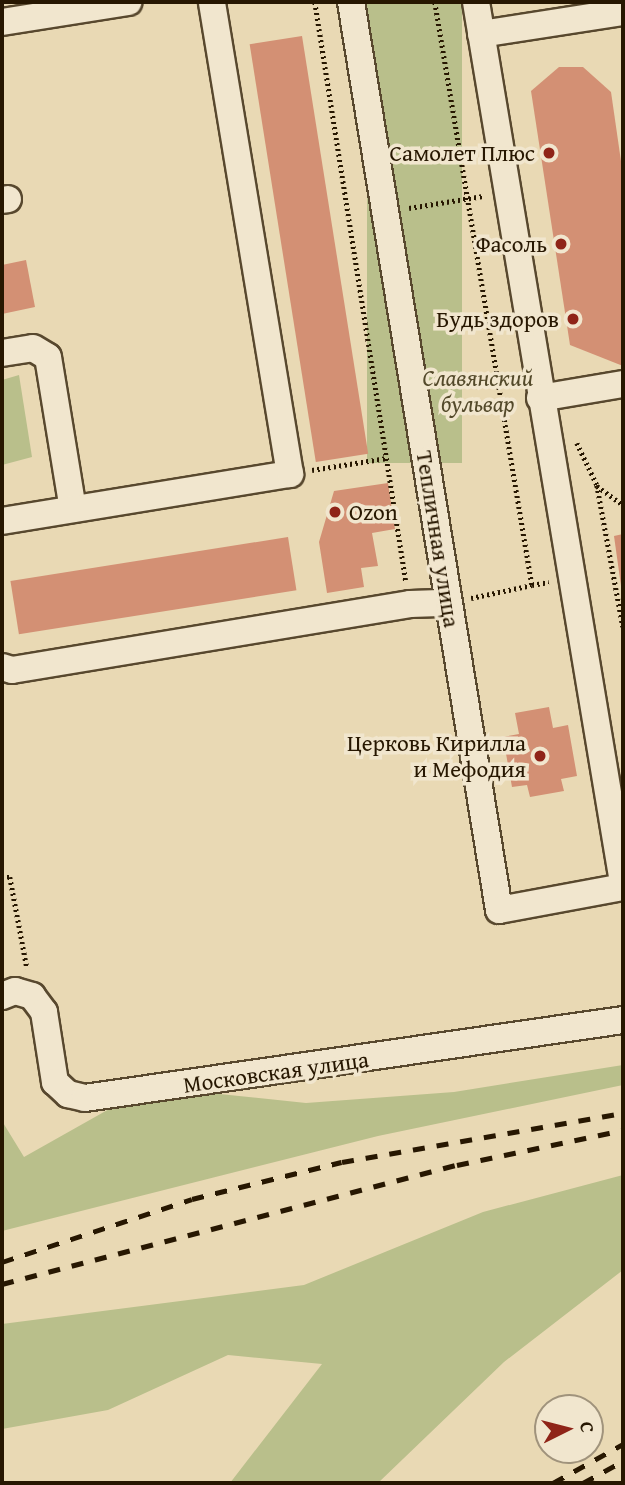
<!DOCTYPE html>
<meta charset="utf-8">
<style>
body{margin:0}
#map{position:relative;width:625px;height:1485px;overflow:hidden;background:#e9d9b4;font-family:"Gentium Book Plus",serif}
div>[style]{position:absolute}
.green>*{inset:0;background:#b9bf8b;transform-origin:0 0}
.building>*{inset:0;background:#d39074;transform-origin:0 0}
.path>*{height:4.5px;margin-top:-2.25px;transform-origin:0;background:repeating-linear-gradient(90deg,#271701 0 2px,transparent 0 5.5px)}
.roads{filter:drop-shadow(2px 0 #58482e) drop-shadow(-2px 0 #58482e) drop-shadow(0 2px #58482e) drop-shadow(0 -2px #58482e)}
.minor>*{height:26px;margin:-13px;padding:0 13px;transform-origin:13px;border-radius:13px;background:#f1e6ce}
.rail>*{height:5px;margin-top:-2.5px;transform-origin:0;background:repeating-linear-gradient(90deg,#271701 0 12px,transparent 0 24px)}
.dots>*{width:19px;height:19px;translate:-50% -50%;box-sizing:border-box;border:4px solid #f1e6ce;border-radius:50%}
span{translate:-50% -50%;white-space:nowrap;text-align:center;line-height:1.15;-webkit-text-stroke:7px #f1e6ce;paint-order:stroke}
.poi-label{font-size:23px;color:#271701}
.right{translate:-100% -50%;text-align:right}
.left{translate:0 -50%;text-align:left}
.park-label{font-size:23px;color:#53492a;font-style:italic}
.street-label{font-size:23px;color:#271701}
.frame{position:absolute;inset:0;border:4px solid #271701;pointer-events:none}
.north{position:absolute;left:534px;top:1394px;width:70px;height:70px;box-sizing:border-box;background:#f1e6ce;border:2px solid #a0937c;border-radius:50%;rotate:84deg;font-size:19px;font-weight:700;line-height:28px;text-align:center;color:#271701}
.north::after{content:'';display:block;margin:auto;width:24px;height:32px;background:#8f2418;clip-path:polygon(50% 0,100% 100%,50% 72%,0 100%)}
</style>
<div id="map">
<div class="green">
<i style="left:367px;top:2px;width:95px;height:461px"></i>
<i style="clip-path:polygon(19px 375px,32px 457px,2px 465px,2px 380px)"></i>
<i style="clip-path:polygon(623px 1065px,623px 1085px,378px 1136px,2px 1231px,2px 1121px,24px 1157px,111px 1108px,200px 1092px,306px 1103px,454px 1092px)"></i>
<i style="clip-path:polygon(623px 1175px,623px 1270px,504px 1362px,378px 1483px,230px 1483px,322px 1364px,228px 1355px,108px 1410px,2px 1429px,2px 1324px,304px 1285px,483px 1212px)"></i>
</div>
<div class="building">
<i style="left:302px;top:36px;width:423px;height:53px;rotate:81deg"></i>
<i style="clip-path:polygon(559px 67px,583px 67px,611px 92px,623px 175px,623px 366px,570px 345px,531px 91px)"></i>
<i style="clip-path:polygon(26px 260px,35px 307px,2px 314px,2px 265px)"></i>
<i style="clip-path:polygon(388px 483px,395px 529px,372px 533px,378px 566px,361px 568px,364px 587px,327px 593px,319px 542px,334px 491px)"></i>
<i style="clip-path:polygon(623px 534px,623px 592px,622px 593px,614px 536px)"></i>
<i style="left:288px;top:537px;width:54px;height:281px;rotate:81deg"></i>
<i style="clip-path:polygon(549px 707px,553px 728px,568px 725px,577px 776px,561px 779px,564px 791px,530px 797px,527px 785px,512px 787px,503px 737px,519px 734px,515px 713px)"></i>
</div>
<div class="path">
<i style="left:315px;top:2px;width:587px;rotate:81.08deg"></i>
<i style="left:435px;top:2px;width:591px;rotate:80.55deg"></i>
<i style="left:532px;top:585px;width:17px;rotate:-10deg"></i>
<i style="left:409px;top:208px;width:75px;rotate:-9.2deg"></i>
<i style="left:577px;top:443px;width:47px;rotate:64.5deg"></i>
<i style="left:597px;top:485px;width:144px;rotate:79.6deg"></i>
<i style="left:312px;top:470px;width:76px;rotate:-9.1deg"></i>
<i style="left:597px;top:486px;width:32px;rotate:36deg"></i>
<i style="left:471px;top:598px;width:62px;rotate:-12deg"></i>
<i style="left:2px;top:877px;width:8px"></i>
<i style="left:10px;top:877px;width:93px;rotate:79.4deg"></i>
</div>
<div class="roads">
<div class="minor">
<i style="left:351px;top:2px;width:920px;rotate:80.74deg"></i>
<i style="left:499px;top:910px;width:126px;rotate:-10.5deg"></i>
<i style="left:476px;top:2px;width:892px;rotate:80.52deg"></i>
<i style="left:2px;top:22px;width:128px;rotate:-9deg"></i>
<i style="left:481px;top:34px;width:144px;rotate:-8.8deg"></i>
<i style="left:2px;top:200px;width:6px;rotate:-9deg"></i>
<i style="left:2px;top:353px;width:31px;rotate:-9deg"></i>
<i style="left:33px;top:348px;width:17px;rotate:31deg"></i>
<i style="left:48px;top:357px;width:154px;rotate:80.7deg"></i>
<i style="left:540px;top:398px;width:84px;rotate:-9.6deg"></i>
<i style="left:2px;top:521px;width:292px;rotate:-9.3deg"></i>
<i style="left:290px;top:474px;width:478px;rotate:-99.4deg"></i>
<i style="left:2px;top:667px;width:10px;rotate:17deg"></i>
<i style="left:12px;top:670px;width:403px;rotate:-9.4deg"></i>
<i style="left:410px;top:604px;width:38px;rotate:-2deg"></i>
<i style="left:2px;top:996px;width:14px;rotate:-21deg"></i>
<i style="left:15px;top:991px;width:18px;rotate:16deg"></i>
<i style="left:32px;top:996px;width:20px;rotate:53deg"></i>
<i style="left:44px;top:1012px;width:71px;rotate:81.1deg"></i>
<i style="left:55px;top:1082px;width:18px;rotate:43deg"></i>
<i style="left:68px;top:1094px;width:17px;rotate:13deg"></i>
<i style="left:85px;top:1098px;width:544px;rotate:-8.25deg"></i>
</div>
</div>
<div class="rail">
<i style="left:2px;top:1262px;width:200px;rotate:-18.3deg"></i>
<i style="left:192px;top:1199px;width:154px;rotate:-13.9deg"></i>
<i style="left:342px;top:1162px;width:285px;rotate:-9.9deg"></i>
<i style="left:2px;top:1284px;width:470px;rotate:-14.7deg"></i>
<i style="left:457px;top:1165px;width:170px;rotate:-11.9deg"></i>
<i style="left:553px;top:1483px;width:80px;rotate:-29.1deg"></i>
<i style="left:583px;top:1483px;width:46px;rotate:-28.8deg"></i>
</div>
<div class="dots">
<i style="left:549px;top:153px;background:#8f2418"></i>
<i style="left:561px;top:244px;background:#8f2418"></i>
<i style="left:573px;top:319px;background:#8f2418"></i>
<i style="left:335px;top:512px;background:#8f2418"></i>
<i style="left:540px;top:756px;background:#8f2418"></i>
</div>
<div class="poi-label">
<span class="right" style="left:535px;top:153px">Самолет Плюс</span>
<span class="right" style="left:547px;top:244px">Фасоль</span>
<span class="right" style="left:559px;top:319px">Будь здоров</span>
<span class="left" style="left:349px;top:512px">Ozon</span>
<span class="right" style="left:526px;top:756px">Церковь Кирилла<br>и Мефодия</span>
</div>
<div class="park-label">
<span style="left:478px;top:391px">Славянский<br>бульвар</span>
</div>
<div class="street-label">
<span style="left:438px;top:539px;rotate:81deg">Тепличная улица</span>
<span style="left:276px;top:1072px;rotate:-8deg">Московская улица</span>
</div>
<div class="frame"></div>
<div class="north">С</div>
</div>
